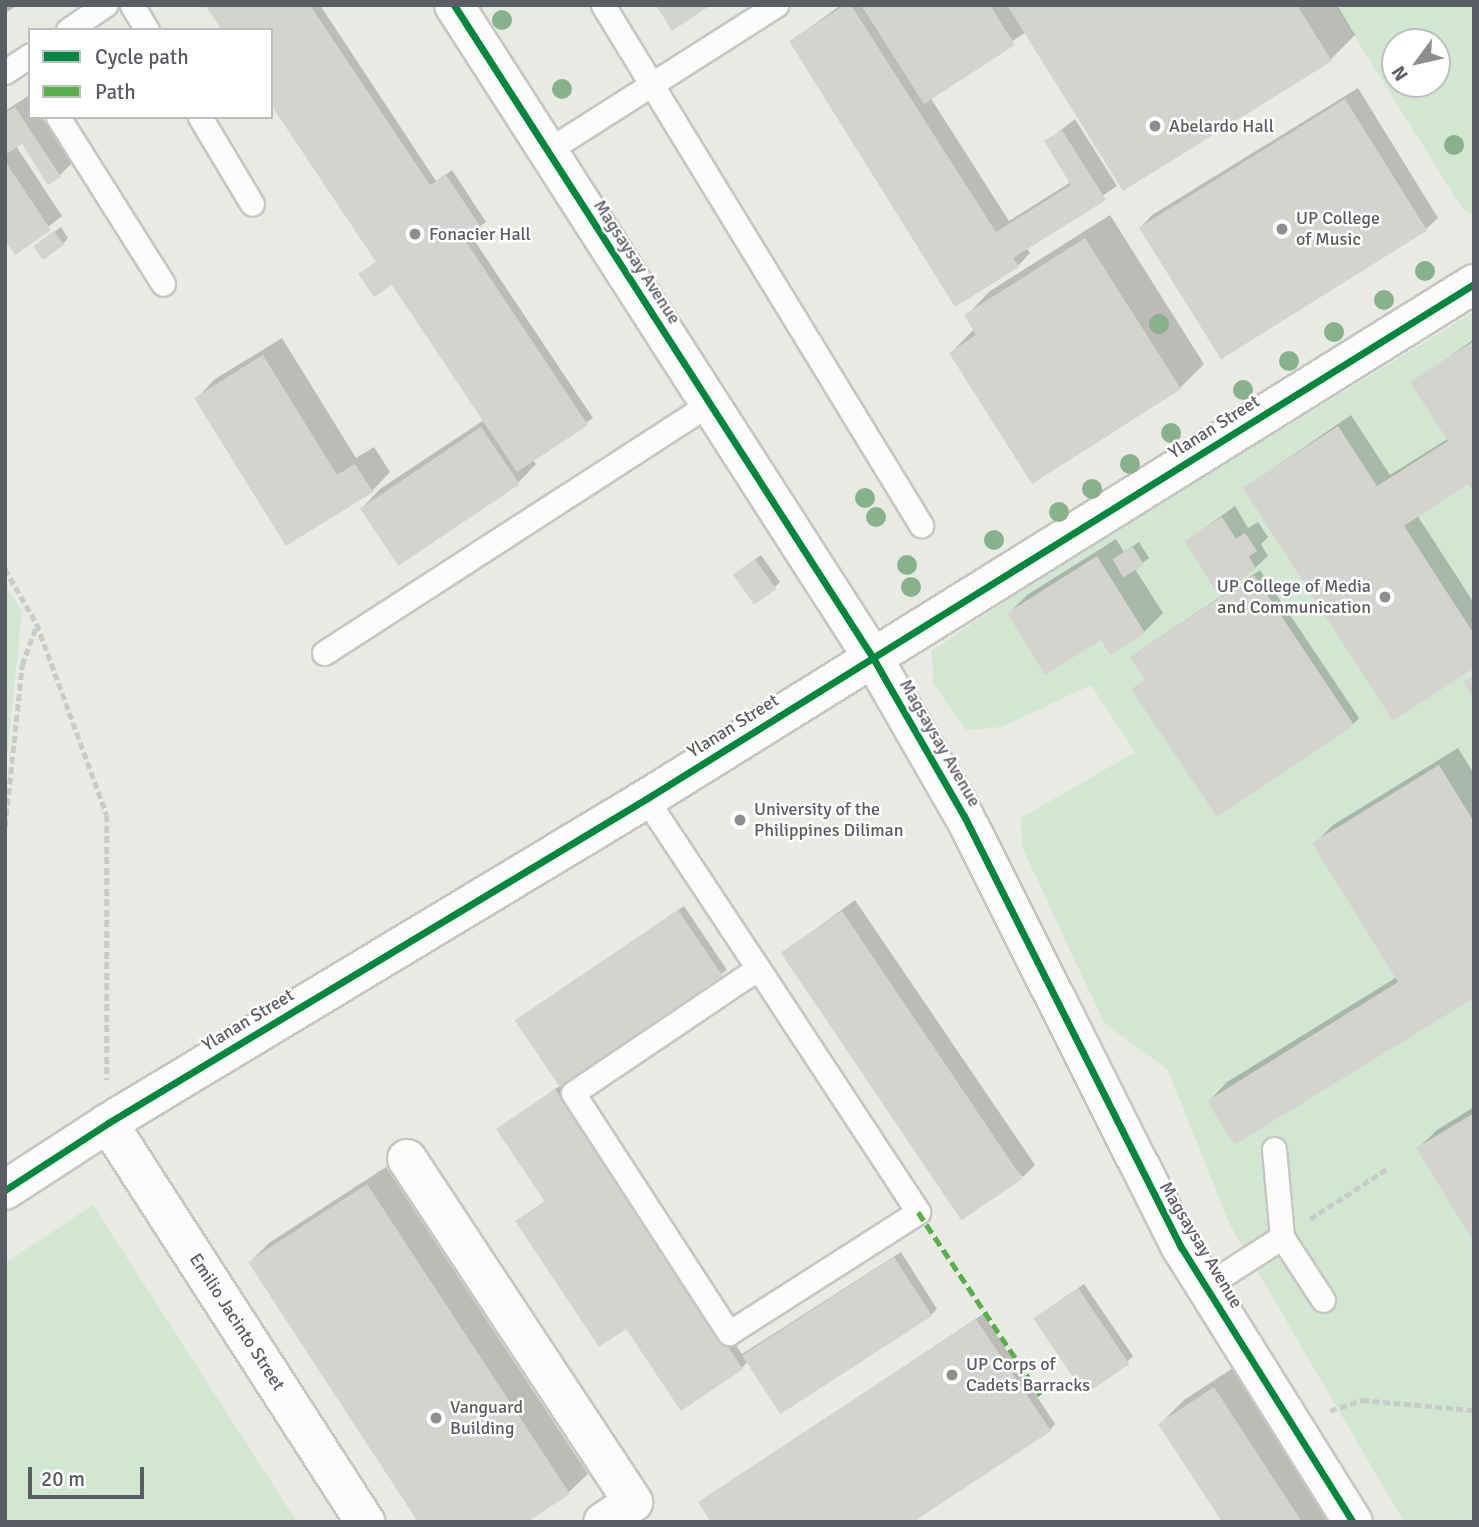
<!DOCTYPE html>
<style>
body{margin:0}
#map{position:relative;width:1479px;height:1527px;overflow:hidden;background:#eaeae5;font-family:Signika,sans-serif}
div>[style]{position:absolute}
.green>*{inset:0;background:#d2e7d2}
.shadow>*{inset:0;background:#0003}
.building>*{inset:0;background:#d4d3d0;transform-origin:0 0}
.path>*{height:4.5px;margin-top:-2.25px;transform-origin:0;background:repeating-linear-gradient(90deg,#c7ccca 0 7px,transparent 0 10.5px)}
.roads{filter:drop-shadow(2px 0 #c6c7c5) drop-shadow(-2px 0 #c6c7c5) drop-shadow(0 2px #c6c7c5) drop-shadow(0 -2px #c6c7c5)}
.lane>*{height:23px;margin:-11.5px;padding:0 11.5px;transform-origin:11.5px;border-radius:11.5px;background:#fcfcfb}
.street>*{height:38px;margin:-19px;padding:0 19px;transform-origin:19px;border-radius:19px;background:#fcfcfb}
.quiet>*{height:5px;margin-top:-2.5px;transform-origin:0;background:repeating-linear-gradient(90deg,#58b04a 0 10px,transparent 0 15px)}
.cycleway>*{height:7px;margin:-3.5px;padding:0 3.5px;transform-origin:3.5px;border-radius:3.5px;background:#00873e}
.trees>*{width:20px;height:20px;margin:-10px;border-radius:50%;background:#88b28b}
.dots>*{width:19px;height:19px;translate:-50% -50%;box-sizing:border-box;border:4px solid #fff;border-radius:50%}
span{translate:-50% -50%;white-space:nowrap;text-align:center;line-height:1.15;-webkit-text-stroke:5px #fff;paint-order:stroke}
.poi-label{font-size:18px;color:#5a5d63}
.left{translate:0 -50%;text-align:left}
.right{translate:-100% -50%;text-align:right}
.street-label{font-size:18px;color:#5a5d63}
.frame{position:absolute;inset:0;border:7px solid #5a5d63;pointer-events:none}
.legend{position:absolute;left:28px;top:28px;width:245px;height:91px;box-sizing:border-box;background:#fff;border:2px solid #bdbec1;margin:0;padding:9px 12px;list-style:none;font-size:21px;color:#5a5d63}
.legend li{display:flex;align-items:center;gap:14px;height:35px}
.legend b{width:35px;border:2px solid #bdbec1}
.north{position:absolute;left:1381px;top:28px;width:70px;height:70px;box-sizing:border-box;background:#fff;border:2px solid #bdbec1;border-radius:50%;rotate:237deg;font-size:19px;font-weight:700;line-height:28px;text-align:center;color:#5a5d63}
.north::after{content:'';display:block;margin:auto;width:24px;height:32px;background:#8c8e90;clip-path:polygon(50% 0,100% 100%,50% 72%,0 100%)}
.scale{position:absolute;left:28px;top:1467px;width:116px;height:32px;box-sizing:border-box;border:4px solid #5a5d63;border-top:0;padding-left:9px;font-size:21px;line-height:24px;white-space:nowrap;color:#5a5d63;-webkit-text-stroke:5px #fff;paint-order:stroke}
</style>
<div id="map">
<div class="green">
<i style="clip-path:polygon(evenodd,1335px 5px,1474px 5px,1474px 216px,1462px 208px,1335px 5px,1395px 42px,1437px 42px,1437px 84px,1395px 84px,1395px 42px)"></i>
<i style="clip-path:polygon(1474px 312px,1474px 1522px,1404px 1522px,1229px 1223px,1167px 1069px,1104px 1023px,1022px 847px,1021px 818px,1135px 752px,1091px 685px,1002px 727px,966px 730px,934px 684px,931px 651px,1064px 562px)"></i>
<i style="clip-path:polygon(5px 585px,22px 611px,5px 777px)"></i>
<i style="clip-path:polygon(93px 1205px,297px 1522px,5px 1522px,5px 1263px)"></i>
</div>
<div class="shadow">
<i style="clip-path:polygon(5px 5px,18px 5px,5px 13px)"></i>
<i style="clip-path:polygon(207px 5px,320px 5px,436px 181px,452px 170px,486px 222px,470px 234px,593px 418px,533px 460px,536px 464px,518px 483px,362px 508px,380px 489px,484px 420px,393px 282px,360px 274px,377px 261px,271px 30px)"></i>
<i style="clip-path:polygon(841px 5px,1337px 5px,1355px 35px,1331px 59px,1124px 189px,1026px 32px,930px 97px,1009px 221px,1071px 182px,1046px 142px,1075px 119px,1117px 186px,1026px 247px,1030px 253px,1018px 266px,956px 305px,791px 41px)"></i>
<i style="clip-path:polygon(1358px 88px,1438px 218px,1425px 230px,1140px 228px,1152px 215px)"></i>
<i style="clip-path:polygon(28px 96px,30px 117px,42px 117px,72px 163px,60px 175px,23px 142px,16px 146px,62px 216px,16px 252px,5px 237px,5px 111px)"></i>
<i style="clip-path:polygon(1110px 215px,1204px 364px,1180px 388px,951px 353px,974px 329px,966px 316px,990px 291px)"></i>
<i style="clip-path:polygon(61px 227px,68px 238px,63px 244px,35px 246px)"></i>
<i style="clip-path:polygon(282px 338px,356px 458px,374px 447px,390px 472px,372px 491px,287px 544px,197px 398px,215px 379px)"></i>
<i style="clip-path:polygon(1474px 339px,1474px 491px,1468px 482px,1417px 515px,1474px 603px,1474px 666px,1245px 488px,1351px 415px,1390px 475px,1449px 438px,1413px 383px)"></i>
<i style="clip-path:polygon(1235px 506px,1248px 528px,1258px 522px,1268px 537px,1261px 544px,1268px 556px,1255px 568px,1187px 541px)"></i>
<i style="clip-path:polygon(1116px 539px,1124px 552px,1139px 542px,1149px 558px,1135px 569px,1163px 613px,1144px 632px,1102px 638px,1009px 613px,1027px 595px)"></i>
<i style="clip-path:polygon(761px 555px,780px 582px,774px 588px,741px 569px)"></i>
<i style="clip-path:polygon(1260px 570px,1359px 718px,1353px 724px,1134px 689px,1146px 679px,1138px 652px)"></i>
<i style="clip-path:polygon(1458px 748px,1474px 774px,1474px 996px,1209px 1101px,1227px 1082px,1397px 977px,1315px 843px,1333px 825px)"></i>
<i style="clip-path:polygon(855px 900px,1035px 1165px,1023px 1177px,783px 953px)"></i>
<i style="clip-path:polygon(684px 906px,727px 970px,561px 1084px,742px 1354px,901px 1252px,937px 1309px,931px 1315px,748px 1361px,742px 1368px,626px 1327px,523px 1216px,546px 1201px,498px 1129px,561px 1085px,517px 1020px)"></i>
<i style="clip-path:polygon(1474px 1107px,1474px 1238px,1418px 1148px,1437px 1130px)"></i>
<i style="clip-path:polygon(386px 1167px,588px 1474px,569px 1492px,524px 1522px,250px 1262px,269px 1243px)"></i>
<i style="clip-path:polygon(1084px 1284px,1133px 1356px,1127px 1362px,1035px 1318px)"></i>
<i style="clip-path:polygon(983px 1314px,1055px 1424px,1050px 1430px,700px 1502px)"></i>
<i style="clip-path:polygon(1239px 1364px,1342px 1522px,1224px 1522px,1160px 1424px,1184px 1400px)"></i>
</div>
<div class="building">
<i style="clip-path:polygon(205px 5px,310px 5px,430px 185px,446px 175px,482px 229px,465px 240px,588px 425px,517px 472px,392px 285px,374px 297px,358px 274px,376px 262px,271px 105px,271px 30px,222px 30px)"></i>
<i style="clip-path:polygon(656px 5px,711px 5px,672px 31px)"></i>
<i style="clip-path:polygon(845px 5px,851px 5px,996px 232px,1071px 185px,1044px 141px,1062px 130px,1106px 200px,1013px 258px,1019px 267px,955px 307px,789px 41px)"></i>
<i style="clip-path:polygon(861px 5px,990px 5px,1015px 45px,924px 104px)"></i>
<i style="clip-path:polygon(1007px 5px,1297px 5px,1332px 61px,1123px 191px)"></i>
<i style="left:1345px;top:99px;width:155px;height:243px;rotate:58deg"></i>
<i style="clip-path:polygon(15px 107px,61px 177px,48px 185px,22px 144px,5px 155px,5px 113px)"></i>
<i style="clip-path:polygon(5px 161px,51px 230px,15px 255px,5px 240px)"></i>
<i style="left:54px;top:231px;width:17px;height:26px;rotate:54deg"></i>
<i style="clip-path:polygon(1085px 238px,1181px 389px,1032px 484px,949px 353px,976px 335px,964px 315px)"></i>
<i style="clip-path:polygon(1474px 341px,1474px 494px,1468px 484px,1404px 526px,1474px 634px,1474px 668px,1393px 721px,1243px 488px,1338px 426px,1377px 486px,1448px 441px,1410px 382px)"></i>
<i style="clip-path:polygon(263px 355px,337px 475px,355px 464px,373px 492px,286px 546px,194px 398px)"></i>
<i style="left:481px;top:427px;width:69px;height:146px;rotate:56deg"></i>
<i style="clip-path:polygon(1222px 517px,1236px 539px,1245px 533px,1257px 551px,1249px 556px,1256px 569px,1218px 594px,1184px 541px)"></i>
<i style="left:1133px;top:547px;width:21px;height:24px;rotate:59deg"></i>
<i style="clip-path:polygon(1097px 556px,1145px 633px,1110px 655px,1101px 640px,1045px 675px,1007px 613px)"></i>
<i style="left:755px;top:559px;width:37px;height:27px;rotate:55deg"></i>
<i style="clip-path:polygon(1254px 575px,1354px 725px,1217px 817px,1131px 689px,1145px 680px,1130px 657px)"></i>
<i style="clip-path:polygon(1474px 675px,1474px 699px,1463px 682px)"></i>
<i style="clip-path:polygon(1439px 765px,1474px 822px,1474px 998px,1234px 1145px,1207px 1101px,1398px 982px,1312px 843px)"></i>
<i style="left:678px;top:910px;width:81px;height:197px;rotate:56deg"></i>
<i style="left:842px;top:911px;width:323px;height:74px;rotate:56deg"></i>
<i style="clip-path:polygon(555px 1089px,743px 1369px,681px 1411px,626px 1329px,599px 1347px,515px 1221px,545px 1202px,496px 1129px)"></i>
<i style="clip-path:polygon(1474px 1113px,1474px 1242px,1416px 1148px)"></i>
<i style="clip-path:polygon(367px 1184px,570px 1494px,527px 1522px,418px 1522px,248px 1262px)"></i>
<i style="left:894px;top:1257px;width:70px;height:181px;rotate:57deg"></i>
<i style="left:1078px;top:1288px;width:92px;height:54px;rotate:56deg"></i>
<i style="clip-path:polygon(976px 1319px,1051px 1431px,913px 1522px,711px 1522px,698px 1502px)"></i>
<i style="clip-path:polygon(1214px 1387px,1302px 1522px,1222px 1522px,1158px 1424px)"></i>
</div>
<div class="path">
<i style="left:5px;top:569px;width:64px;rotate:59.8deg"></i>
<i style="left:37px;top:624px;width:203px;rotate:69.9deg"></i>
<i style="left:107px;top:815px;width:265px;rotate:90deg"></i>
<i style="left:5px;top:826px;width:162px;rotate:-84deg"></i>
<i style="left:22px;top:665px;width:44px;rotate:-69.9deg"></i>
<i style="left:1310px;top:1219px;width:93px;rotate:-33.2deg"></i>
<i style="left:1330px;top:1411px;width:34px;rotate:-19deg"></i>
<i style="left:1362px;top:1400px;width:112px;rotate:5.1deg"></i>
</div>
<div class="roads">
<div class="lane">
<i style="left:132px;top:5px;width:29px;rotate:59deg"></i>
<i style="left:603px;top:5px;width:610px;rotate:58.55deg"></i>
<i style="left:68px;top:30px;width:45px;rotate:-34deg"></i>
<i style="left:5px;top:72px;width:30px;rotate:-34deg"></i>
<i style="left:58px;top:117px;width:197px;rotate:57.8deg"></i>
<i style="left:200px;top:117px;width:101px;rotate:59.1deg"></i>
<i style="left:547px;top:151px;width:272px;rotate:-32.5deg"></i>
<i style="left:324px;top:653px;width:459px;rotate:-32.9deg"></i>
<i style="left:646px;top:799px;width:203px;rotate:56.5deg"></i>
<i style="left:758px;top:968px;width:292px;rotate:56.7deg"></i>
<i style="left:918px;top:1212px;width:224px;rotate:147.4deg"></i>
<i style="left:729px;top:1333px;width:286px;rotate:-123deg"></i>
<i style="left:573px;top:1093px;width:223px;rotate:-34deg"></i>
<i style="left:1274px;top:1149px;width:88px;rotate:84.8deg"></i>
<i style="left:1282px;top:1237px;width:75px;rotate:56.9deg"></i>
<i style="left:1206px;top:1286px;width:90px;rotate:-32.8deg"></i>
</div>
<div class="street">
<i style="left:454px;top:5px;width:776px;rotate:57.31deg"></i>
<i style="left:873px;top:658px;width:182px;rotate:60.1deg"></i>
<i style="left:964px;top:816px;width:483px;rotate:63.3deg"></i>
<i style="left:1181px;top:1247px;width:324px;rotate:58deg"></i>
<i style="left:108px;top:1123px;width:475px;rotate:57.2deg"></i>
<i style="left:407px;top:1159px;width:411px;rotate:56.6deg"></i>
<i style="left:633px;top:1502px;width:36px;rotate:146deg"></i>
<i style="left:5px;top:1190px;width:123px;rotate:-33deg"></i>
<i style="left:108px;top:1123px;width:628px;rotate:-31.06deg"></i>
<i style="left:646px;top:799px;width:975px;rotate:-31.88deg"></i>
</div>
</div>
<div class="quiet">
<i style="left:918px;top:1212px;width:220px;rotate:56.3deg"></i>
</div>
<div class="cycleway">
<i style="left:454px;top:5px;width:776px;rotate:57.31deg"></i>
<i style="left:873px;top:658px;width:182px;rotate:60.1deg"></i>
<i style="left:964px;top:816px;width:483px;rotate:63.3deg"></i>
<i style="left:1181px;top:1247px;width:324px;rotate:58deg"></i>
<i style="left:5px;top:1190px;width:123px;rotate:-33deg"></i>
<i style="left:108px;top:1123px;width:628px;rotate:-31.06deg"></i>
<i style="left:646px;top:799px;width:975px;rotate:-31.88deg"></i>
</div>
<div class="trees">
<i style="left:502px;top:20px"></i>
<i style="left:562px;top:89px"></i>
<i style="left:1454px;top:145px"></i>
<i style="left:1425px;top:271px"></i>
<i style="left:1384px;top:300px"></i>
<i style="left:1159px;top:324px"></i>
<i style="left:1334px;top:332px"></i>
<i style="left:1289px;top:361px"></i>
<i style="left:1243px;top:390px"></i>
<i style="left:1171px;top:433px"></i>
<i style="left:1130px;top:464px"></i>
<i style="left:1092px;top:489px"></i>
<i style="left:865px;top:498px"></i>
<i style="left:1059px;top:512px"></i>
<i style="left:876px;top:517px"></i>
<i style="left:994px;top:540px"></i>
<i style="left:907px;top:565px"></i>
<i style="left:911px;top:587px"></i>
</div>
<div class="dots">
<i style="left:1155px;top:126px;background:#8c8e90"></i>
<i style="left:1282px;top:229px;background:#8c8e90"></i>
<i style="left:415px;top:234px;background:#8c8e90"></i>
<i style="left:1385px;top:597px;background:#8c8e90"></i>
<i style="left:740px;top:820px;background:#8c8e90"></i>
<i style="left:952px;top:1375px;background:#8c8e90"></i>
<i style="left:436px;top:1418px;background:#8c8e90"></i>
</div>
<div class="poi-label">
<span class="left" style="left:1169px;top:126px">Abelardo Hall</span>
<span class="left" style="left:1296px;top:229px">UP College<br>of Music</span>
<span class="left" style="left:429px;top:234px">Fonacier Hall</span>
<span class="right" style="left:1371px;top:597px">UP College of Media<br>and Communication</span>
<span class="left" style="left:754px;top:820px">University of the<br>Philippines Diliman</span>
<span class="left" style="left:966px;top:1375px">UP Corps of<br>Cadets Barracks</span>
<span class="left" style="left:450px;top:1418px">Vanguard<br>Building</span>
</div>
<div class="street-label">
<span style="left:637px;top:262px;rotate:57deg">Magsaysay Avenue</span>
<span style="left:1214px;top:427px;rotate:-32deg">Ylanan Street</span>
<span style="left:733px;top:726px;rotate:-32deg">Ylanan Street</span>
<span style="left:940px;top:743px;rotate:60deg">Magsaysay Avenue</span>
<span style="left:248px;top:1020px;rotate:-31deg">Ylanan Street</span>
<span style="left:1201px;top:1245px;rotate:59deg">Magsaysay Avenue</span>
<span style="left:237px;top:1322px;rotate:57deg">Emilio Jacinto Street</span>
</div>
<div class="frame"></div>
<ul class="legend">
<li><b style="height:9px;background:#00873e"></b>Cycle path</li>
<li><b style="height:9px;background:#58b04a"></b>Path</li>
</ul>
<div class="north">N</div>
<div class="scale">20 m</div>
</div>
